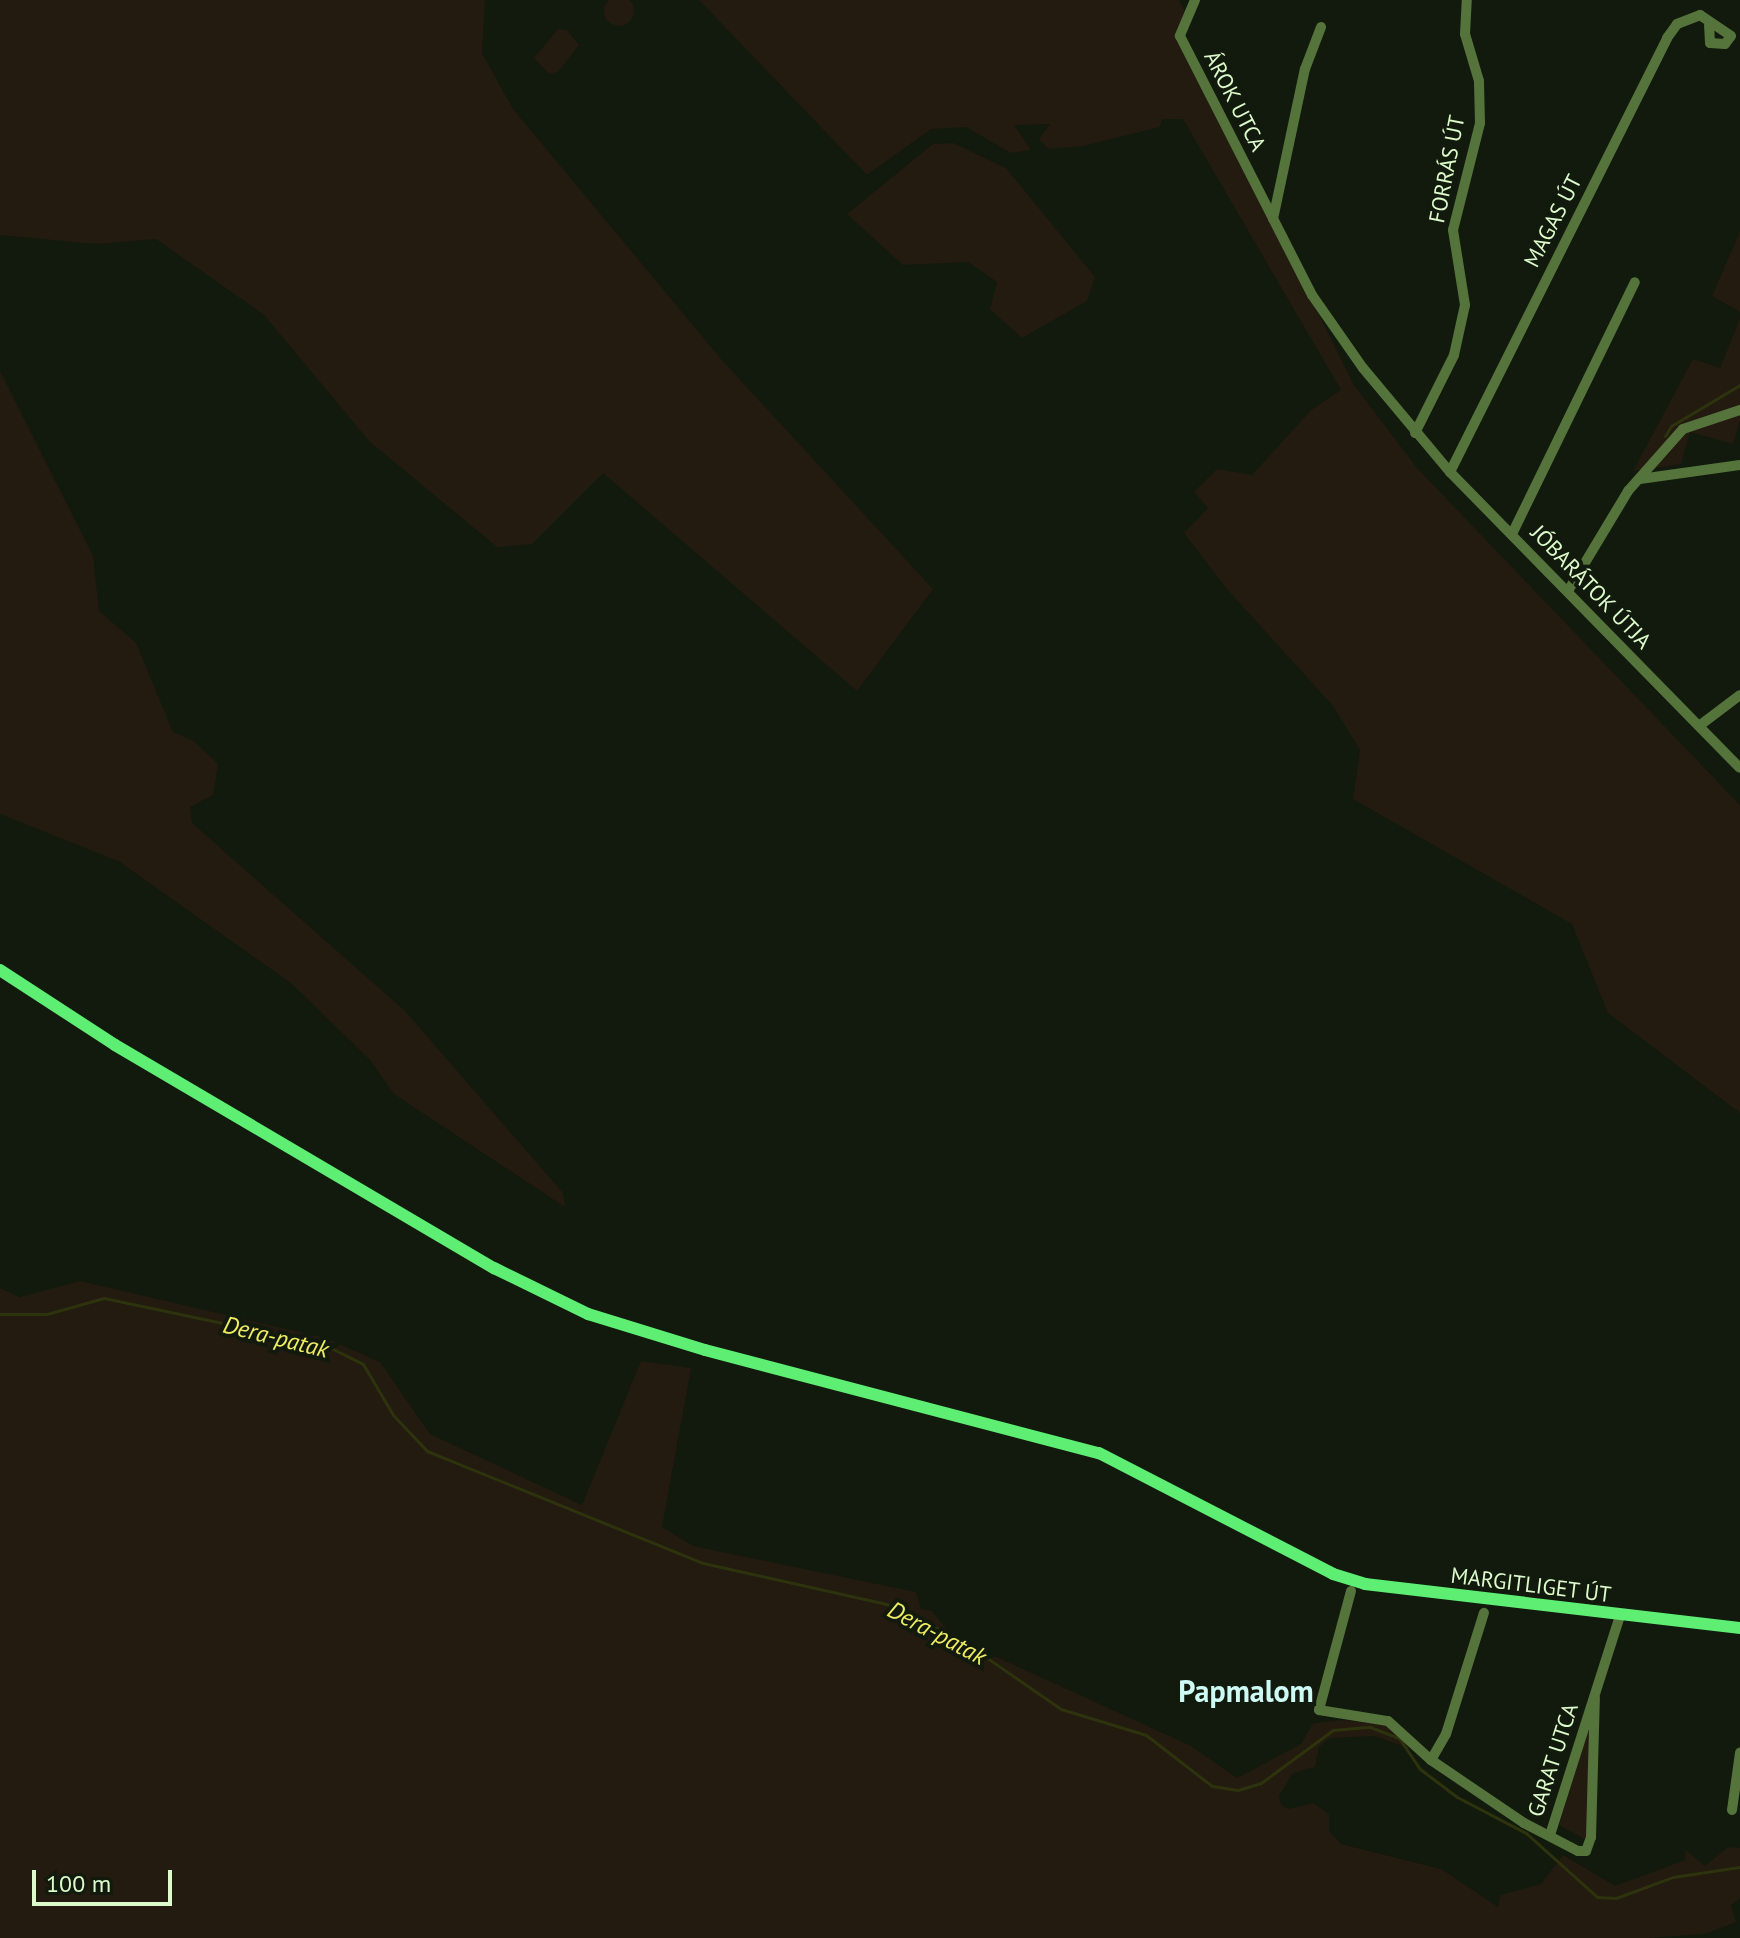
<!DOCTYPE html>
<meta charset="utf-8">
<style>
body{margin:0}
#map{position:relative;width:1740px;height:1938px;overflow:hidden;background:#111a0c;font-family:"PT Sans",sans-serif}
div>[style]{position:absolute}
.green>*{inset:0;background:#231a10}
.round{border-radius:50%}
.stream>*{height:3px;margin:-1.5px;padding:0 1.5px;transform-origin:1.5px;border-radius:1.5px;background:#2d330d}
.minor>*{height:10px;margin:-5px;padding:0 5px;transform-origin:5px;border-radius:5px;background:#55743c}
.major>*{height:12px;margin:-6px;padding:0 6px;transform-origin:6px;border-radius:6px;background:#5dee73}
span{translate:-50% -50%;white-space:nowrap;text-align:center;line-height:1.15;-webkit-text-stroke:8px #111a0c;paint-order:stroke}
.street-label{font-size:22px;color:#dcfacb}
.water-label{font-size:24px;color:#efed63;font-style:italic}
.district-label{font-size:30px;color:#cdfaf5;font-weight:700}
.scale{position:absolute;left:32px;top:1870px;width:140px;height:36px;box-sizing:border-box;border:4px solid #dcfacb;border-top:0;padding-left:10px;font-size:24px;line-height:28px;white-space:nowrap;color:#dcfacb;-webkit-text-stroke:6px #111a0c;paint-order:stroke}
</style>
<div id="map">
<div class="green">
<i class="round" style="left:604px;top:-4px;width:30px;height:30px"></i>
<i style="clip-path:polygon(0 0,485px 0,482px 53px,513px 109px,721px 359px,933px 589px,857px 691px,603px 473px,532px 544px,497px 547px,369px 441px,264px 315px,156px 239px,96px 244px,0 235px)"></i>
<i style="clip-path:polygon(699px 0,1179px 0,1185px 11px,1180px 36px,1354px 385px,1417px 468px,1740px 805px,1740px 1113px,1608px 1013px,1572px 924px,1353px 799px,1360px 750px,1333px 706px,1226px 588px,1184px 533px,1208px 508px,1194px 492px,1217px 469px,1252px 475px,1311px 410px,1341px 390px,1183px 119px,1162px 119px,1160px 127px,1083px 146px,1048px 149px,1039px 139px,1050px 124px,1014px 125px,1031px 150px,1011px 153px,966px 127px,931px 129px,867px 175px)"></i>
<i style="clip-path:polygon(558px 29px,567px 30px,579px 45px,558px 72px,549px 74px,534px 58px)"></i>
<i style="clip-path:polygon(953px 143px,1006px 168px,1095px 277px,1087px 301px,1022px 338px,990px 309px,997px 282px,968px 262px,903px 265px,847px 214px,933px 144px)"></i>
<i style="clip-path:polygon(1740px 231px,1740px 312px,1712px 296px)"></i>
<i style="clip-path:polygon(1740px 318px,1740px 420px,1733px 444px,1690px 432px,1681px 464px,1633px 471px,1693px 359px,1720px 368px)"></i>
<i style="clip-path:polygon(0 371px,93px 556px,99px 611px,136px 643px,173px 732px,194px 741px,218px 764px,213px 795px,190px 807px,192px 823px,405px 1011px,563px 1193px,565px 1207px,394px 1094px,370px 1060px,292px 984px,120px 862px,0 814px)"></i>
<i style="clip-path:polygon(80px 1281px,325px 1338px,380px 1362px,430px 1434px,582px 1505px,641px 1361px,691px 1368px,662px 1527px,693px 1546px,916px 1592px,921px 1609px,932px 1611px,953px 1637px,1191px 1746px,1237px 1778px,1301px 1744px,1313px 1723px,1343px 1720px,1389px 1725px,1410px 1749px,1375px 1736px,1330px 1738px,1319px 1747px,1315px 1767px,1293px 1773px,1279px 1796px,1281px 1805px,1288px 1809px,1313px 1803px,1329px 1814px,1329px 1831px,1341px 1844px,1441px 1869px,1498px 1907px,1500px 1895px,1541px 1884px,1563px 1855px,1615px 1886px,1685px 1860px,1686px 1850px,1705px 1866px,1728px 1847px,1740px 1848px,1740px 1898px,1731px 1905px,1736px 1922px,1705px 1934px,1648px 1938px,0 1938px,0 1288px,20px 1297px)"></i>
<i style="clip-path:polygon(1590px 1724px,1587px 1836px,1584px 1839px,1559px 1825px)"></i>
</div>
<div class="stream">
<i style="left:1665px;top:436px;width:12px;rotate:-59deg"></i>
<i style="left:1671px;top:426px;width:80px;rotate:-30.7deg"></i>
<i style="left:0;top:1314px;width:47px"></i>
<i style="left:47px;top:1314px;width:59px;rotate:-15.7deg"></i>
<i style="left:104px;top:1298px;width:224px;rotate:11.9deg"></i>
<i style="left:323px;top:1344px;width:45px;rotate:26.6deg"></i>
<i style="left:363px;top:1364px;width:59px;rotate:59.5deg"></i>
<i style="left:393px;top:1415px;width:50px;rotate:46.6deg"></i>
<i style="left:427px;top:1451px;width:298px;rotate:22.1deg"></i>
<i style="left:703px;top:1563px;width:188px;rotate:12.6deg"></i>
<i style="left:886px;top:1604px;width:83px;rotate:25.6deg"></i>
<i style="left:961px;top:1640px;width:121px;rotate:34.6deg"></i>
<i style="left:1061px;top:1709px;width:89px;rotate:17deg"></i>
<i style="left:1146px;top:1735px;width:83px;rotate:37.7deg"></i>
<i style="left:1212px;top:1786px;width:26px;rotate:9deg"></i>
<i style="left:1238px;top:1790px;width:24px;rotate:-17deg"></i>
<i style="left:1261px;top:1783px;width:89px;rotate:-36.4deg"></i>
<i style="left:1333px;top:1730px;width:37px;rotate:-5deg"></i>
<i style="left:1370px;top:1727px;width:31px;rotate:21deg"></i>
<i style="left:1399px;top:1738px;width:37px;rotate:56deg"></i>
<i style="left:1420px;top:1769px;width:46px;rotate:37.1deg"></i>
<i style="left:1457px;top:1797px;width:78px;rotate:27.6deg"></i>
<i style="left:1526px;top:1833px;width:96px;rotate:42deg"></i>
<i style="left:1597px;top:1897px;width:19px;rotate:3deg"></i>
<i style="left:1616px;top:1898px;width:61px;rotate:-20.2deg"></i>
<i style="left:1673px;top:1877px;width:68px;rotate:-8.5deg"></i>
</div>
<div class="minor">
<i style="left:1195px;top:0;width:39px;rotate:113deg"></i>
<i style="left:1180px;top:36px;width:291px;rotate:63deg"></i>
<i style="left:1312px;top:295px;width:89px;rotate:55.1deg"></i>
<i style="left:1363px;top:368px;width:136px;rotate:50.1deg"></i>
<i style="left:1450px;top:472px;width:414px;rotate:45.6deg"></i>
<i style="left:1273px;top:219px;width:153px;rotate:-78deg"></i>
<i style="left:1305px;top:69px;width:45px;rotate:-69.1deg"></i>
<i style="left:1415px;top:433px;width:87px;rotate:-63.4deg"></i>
<i style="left:1454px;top:355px;width:51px;rotate:-77.6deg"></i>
<i style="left:1465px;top:305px;width:76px;rotate:-99.1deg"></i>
<i style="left:1453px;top:230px;width:110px;rotate:-75.8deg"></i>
<i style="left:1480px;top:123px;width:42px;rotate:-91.4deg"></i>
<i style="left:1479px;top:81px;width:49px;rotate:-106.6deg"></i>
<i style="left:1465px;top:34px;width:34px;rotate:-87deg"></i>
<i style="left:1450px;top:472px;width:485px;rotate:-63.4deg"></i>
<i style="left:1667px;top:38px;width:17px;rotate:-54deg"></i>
<i style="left:1677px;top:24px;width:25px;rotate:-21deg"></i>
<i style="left:1700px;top:15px;width:37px;rotate:34deg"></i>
<i style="left:1731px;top:36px;width:10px;rotate:127deg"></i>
<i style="left:1725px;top:44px;width:15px;rotate:-176deg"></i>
<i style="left:1710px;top:43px;width:18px;rotate:-93deg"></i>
<i style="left:1640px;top:479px;width:101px;rotate:-8deg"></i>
<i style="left:1512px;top:534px;width:280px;rotate:-64deg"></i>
<i style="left:1568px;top:591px;width:117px;rotate:-59deg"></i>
<i style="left:1628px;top:491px;width:83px;rotate:-48.4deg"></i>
<i style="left:1683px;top:429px;width:60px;rotate:-18.4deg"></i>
<i style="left:1699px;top:726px;width:51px;rotate:-37.1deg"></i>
<i style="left:1351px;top:1591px;width:123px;rotate:105.1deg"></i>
<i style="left:1319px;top:1710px;width:70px;rotate:9.1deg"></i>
<i style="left:1388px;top:1721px;width:58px;rotate:42.2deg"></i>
<i style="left:1431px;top:1760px;width:112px;rotate:34.1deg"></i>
<i style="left:1524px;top:1823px;width:61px;rotate:27.4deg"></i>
<i style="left:1578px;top:1851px;width:8px"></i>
<i style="left:1586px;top:1851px;width:15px;rotate:-70deg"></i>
<i style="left:1591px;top:1837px;width:139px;rotate:-88.4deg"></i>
<i style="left:1431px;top:1760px;width:30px;rotate:-60deg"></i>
<i style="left:1446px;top:1734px;width:127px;rotate:-72.6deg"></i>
<i style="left:1732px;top:1810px;width:58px;rotate:-82deg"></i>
<i style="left:1550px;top:1835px;width:231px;rotate:-72.3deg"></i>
</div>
<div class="major">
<i style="left:0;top:970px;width:137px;rotate:33.1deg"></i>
<i style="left:115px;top:1045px;width:440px;rotate:30.5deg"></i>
<i style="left:494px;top:1268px;width:105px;rotate:26.1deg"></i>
<i style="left:588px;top:1314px;width:122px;rotate:17.1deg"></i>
<i style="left:705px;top:1350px;width:407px;rotate:14.7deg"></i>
<i style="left:1099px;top:1453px;width:263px;rotate:27.3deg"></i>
<i style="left:1333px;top:1574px;width:34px;rotate:17deg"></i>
<i style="left:1365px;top:1584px;width:378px;rotate:6.7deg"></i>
</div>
<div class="street-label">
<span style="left:1235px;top:101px;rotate:63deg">ÁROK UTCA</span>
<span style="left:1447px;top:169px;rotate:-79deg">FORRÁS ÚT</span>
<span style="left:1553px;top:221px;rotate:-63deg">MAGAS ÚT</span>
<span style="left:1591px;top:587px;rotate:46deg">JÓBARÁTOK ÚTJA</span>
<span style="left:1531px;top:1585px;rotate:7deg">MARGITLIGET ÚT</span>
<span style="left:1553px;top:1760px;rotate:-72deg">GARAT UTCA</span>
</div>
<div class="water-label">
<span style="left:276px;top:1337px;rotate:14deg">Dera-patak</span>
<span style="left:937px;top:1633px;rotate:28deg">Dera-patak</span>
</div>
<div class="district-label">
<span style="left:1246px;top:1691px">Papmalom</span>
</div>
<div class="scale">100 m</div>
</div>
